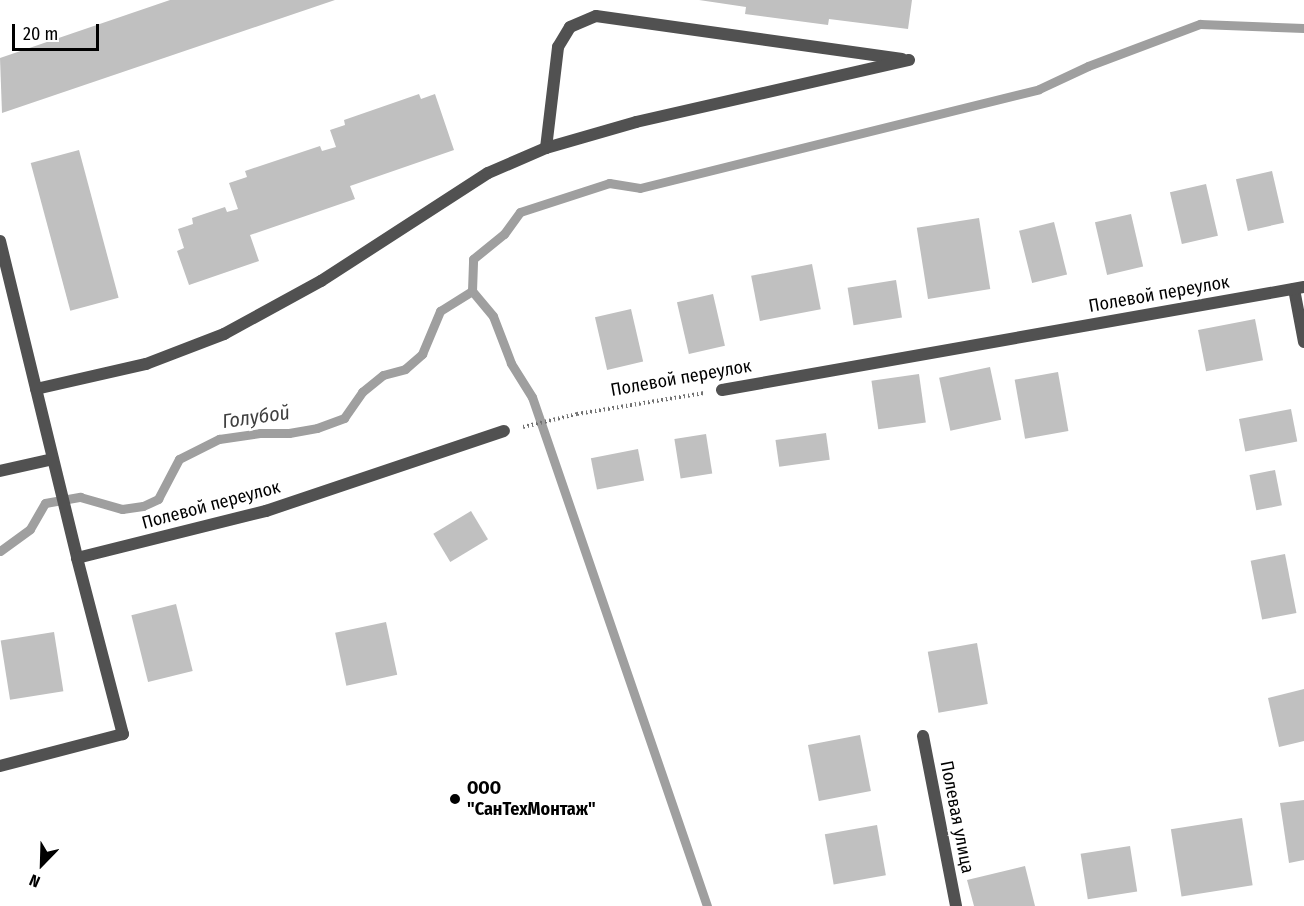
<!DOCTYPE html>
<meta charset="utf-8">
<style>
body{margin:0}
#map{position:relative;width:1304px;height:906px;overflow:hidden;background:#fff;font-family:"Fira Sans Condensed",sans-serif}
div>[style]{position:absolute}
.stream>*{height:9px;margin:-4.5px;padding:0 4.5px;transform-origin:4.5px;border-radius:4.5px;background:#9f9f9f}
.building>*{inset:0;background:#c0c0c0;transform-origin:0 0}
.path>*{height:4px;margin-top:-2px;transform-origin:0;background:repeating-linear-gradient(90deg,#737373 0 1.5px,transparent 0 4.5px)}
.service>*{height:12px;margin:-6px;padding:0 6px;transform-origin:6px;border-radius:6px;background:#515151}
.minor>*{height:12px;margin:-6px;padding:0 6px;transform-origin:6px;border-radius:6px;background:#515151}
.dots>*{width:16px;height:16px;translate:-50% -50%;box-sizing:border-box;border:3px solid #fff;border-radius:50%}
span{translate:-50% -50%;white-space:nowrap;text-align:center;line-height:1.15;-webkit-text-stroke:4.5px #fff;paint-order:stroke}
.street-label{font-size:18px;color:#000}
.poi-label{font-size:18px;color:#000;font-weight:700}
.left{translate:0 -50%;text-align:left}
.water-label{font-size:20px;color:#404040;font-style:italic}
.north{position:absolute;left:12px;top:834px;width:60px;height:60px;-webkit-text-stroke:4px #fff;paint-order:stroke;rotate:203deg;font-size:16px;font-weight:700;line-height:24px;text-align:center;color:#000}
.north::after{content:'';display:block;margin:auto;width:21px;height:27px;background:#000;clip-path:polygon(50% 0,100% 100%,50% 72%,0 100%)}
.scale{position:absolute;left:12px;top:24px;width:87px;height:27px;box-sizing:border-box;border:3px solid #000;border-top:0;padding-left:8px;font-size:18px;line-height:21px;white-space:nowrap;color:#000;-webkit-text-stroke:4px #fff;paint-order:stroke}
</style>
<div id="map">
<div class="stream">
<i style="left:0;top:551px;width:37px;rotate:-36deg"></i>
<i style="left:30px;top:529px;width:30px;rotate:-60deg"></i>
<i style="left:45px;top:503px;width:36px;rotate:-10deg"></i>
<i style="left:80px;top:497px;width:44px;rotate:15.9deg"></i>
<i style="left:122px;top:509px;width:21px;rotate:-8deg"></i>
<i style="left:143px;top:506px;width:17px;rotate:-25deg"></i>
<i style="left:158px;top:499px;width:45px;rotate:-62.3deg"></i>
<i style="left:179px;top:459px;width:45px;rotate:-26.6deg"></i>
<i style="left:219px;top:439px;width:41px;rotate:-8.3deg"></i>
<i style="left:260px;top:433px;width:29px"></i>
<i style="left:289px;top:433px;width:28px;rotate:-10deg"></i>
<i style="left:317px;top:428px;width:29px;rotate:-20deg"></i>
<i style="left:344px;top:418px;width:32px;rotate:-55deg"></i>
<i style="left:362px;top:392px;width:27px;rotate:-39deg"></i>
<i style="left:383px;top:375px;width:23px;rotate:-15deg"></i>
<i style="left:405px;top:369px;width:23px;rotate:-41deg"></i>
<i style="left:422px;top:354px;width:47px;rotate:-67.3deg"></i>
<i style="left:440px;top:311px;width:38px;rotate:-32deg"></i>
<i style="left:707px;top:906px;width:538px;rotate:-108.97deg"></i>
<i style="left:532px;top:397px;width:40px;rotate:-122deg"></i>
<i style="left:511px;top:363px;width:50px;rotate:-111deg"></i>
<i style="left:493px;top:316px;width:33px;rotate:-130deg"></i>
<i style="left:472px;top:291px;width:32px;rotate:-88deg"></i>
<i style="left:473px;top:259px;width:40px;rotate:-39deg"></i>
<i style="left:504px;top:234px;width:27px;rotate:-54deg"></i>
<i style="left:520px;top:212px;width:94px;rotate:-18deg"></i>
<i style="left:609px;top:183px;width:31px;rotate:9deg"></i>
<i style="left:640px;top:188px;width:411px;rotate:-13.9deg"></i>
<i style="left:1039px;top:89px;width:54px;rotate:-25.1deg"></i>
<i style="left:1088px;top:66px;width:120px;rotate:-20.6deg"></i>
<i style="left:1200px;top:24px;width:104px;rotate:2.2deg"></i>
</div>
<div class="building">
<i style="clip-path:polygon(170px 0,335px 0,2px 113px,0 58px)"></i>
<i style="clip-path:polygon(699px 0,912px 0,908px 29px,829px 19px,828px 25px,745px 14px,746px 7px)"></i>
<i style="clip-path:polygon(419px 94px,421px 99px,435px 94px,454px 150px,350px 186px,355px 199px,250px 235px,259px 261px,189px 285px,177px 251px,184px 248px,178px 229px,193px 224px,192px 218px,225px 207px,227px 212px,238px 209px,229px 183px,247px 177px,245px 171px,320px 146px,322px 151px,336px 147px,330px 130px,345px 125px,344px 120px)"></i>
<i style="left:79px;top:150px;width:153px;height:50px;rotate:75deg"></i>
<i style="left:1272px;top:171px;width:53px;height:37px;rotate:77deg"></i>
<i style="left:1206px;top:184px;width:53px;height:37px;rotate:77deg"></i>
<i style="left:1131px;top:214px;width:54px;height:37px;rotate:77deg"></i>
<i style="left:979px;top:218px;width:72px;height:63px;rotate:81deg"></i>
<i style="left:1054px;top:222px;width:54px;height:36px;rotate:76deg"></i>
<i style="left:812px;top:264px;width:46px;height:62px;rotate:79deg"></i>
<i style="left:896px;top:280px;width:38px;height:49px;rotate:81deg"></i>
<i style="left:713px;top:294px;width:53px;height:37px;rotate:77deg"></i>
<i style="left:631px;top:309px;width:54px;height:37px;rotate:77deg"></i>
<i style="left:1255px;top:319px;width:42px;height:58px;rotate:79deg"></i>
<i style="left:990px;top:367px;width:54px;height:52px;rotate:78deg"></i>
<i style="left:1058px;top:372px;width:60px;height:44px;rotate:80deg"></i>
<i style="left:919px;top:374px;width:49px;height:48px;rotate:82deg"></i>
<i style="left:1291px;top:409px;width:33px;height:53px;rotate:79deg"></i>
<i style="left:826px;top:433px;width:27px;height:51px;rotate:82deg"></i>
<i style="left:706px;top:434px;width:40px;height:32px;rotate:81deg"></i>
<i style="left:638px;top:449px;width:32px;height:48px;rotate:79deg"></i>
<i style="left:1275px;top:470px;width:36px;height:26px;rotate:79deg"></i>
<i style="left:471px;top:511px;width:33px;height:44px;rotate:59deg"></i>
<i style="left:1285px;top:554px;width:60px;height:35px;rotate:79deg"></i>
<i style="left:176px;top:604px;width:69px;height:46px;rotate:76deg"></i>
<i style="left:386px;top:622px;width:54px;height:52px;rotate:78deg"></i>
<i style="left:54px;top:632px;width:60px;height:54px;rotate:81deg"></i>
<i style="left:977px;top:643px;width:62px;height:50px;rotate:80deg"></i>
<i style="clip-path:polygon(1304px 689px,1304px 741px,1279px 747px,1268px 698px)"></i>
<i style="left:860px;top:735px;width:57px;height:53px;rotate:79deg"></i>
<i style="clip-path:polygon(1304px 800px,1304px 860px,1289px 863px,1280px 803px)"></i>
<i style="left:1242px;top:818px;width:68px;height:72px;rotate:81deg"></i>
<i style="left:877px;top:825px;width:51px;height:53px;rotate:80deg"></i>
<i style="left:1130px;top:846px;width:46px;height:50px;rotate:81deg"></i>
<i style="clip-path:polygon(1025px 866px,1035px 906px,974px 906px,967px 880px)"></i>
</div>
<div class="path">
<i style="left:523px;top:427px;width:56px;rotate:-13.5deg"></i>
<i style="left:577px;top:414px;width:129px;rotate:-9.4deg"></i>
</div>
<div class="service">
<i style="left:546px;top:148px;width:102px;rotate:-83.2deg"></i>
<i style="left:558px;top:47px;width:23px;rotate:-59deg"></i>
<i style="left:570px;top:27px;width:28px;rotate:-23deg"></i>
<i style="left:596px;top:16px;width:309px;rotate:8deg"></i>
<i style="left:36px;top:389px;width:113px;rotate:-12.8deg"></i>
<i style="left:146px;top:364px;width:84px;rotate:-21deg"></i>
<i style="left:224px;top:334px;width:111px;rotate:-28.7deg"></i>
<i style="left:321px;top:281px;width:199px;rotate:-32.9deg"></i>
<i style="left:488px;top:173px;width:63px;rotate:-23.3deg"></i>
<i style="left:546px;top:148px;width:94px;rotate:-16.1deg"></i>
<i style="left:636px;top:122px;width:280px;rotate:-12.8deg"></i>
<i style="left:0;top:471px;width:54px;rotate:-12.8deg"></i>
</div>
<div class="minor">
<i style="left:0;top:241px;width:326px;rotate:76.3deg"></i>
<i style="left:77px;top:558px;width:182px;rotate:75.4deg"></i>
<i style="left:123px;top:734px;width:127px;rotate:165.4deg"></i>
<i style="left:1294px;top:289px;width:54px;rotate:79.3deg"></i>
<i style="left:722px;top:390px;width:591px;rotate:-10.04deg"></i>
<i style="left:77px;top:558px;width:195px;rotate:-14deg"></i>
<i style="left:266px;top:511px;width:251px;rotate:-18.6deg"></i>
<i style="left:923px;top:736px;width:173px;rotate:79deg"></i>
</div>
<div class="dots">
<i style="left:455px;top:799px;background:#000"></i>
</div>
<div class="street-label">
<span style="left:1159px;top:294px;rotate:-10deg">Полевой переулок</span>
<span style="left:681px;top:378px;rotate:-10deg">Полевой переулок</span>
<span style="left:211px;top:505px;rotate:-15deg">Полевой переулок</span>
<span style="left:957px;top:817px;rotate:79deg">Полевая улица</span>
</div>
<div class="poi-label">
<span class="left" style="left:467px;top:799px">ООО<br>"СанТехМонтаж"</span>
</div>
<div class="water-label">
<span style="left:256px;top:417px;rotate:-8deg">Голубой</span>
</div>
<div class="north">N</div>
<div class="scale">20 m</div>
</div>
